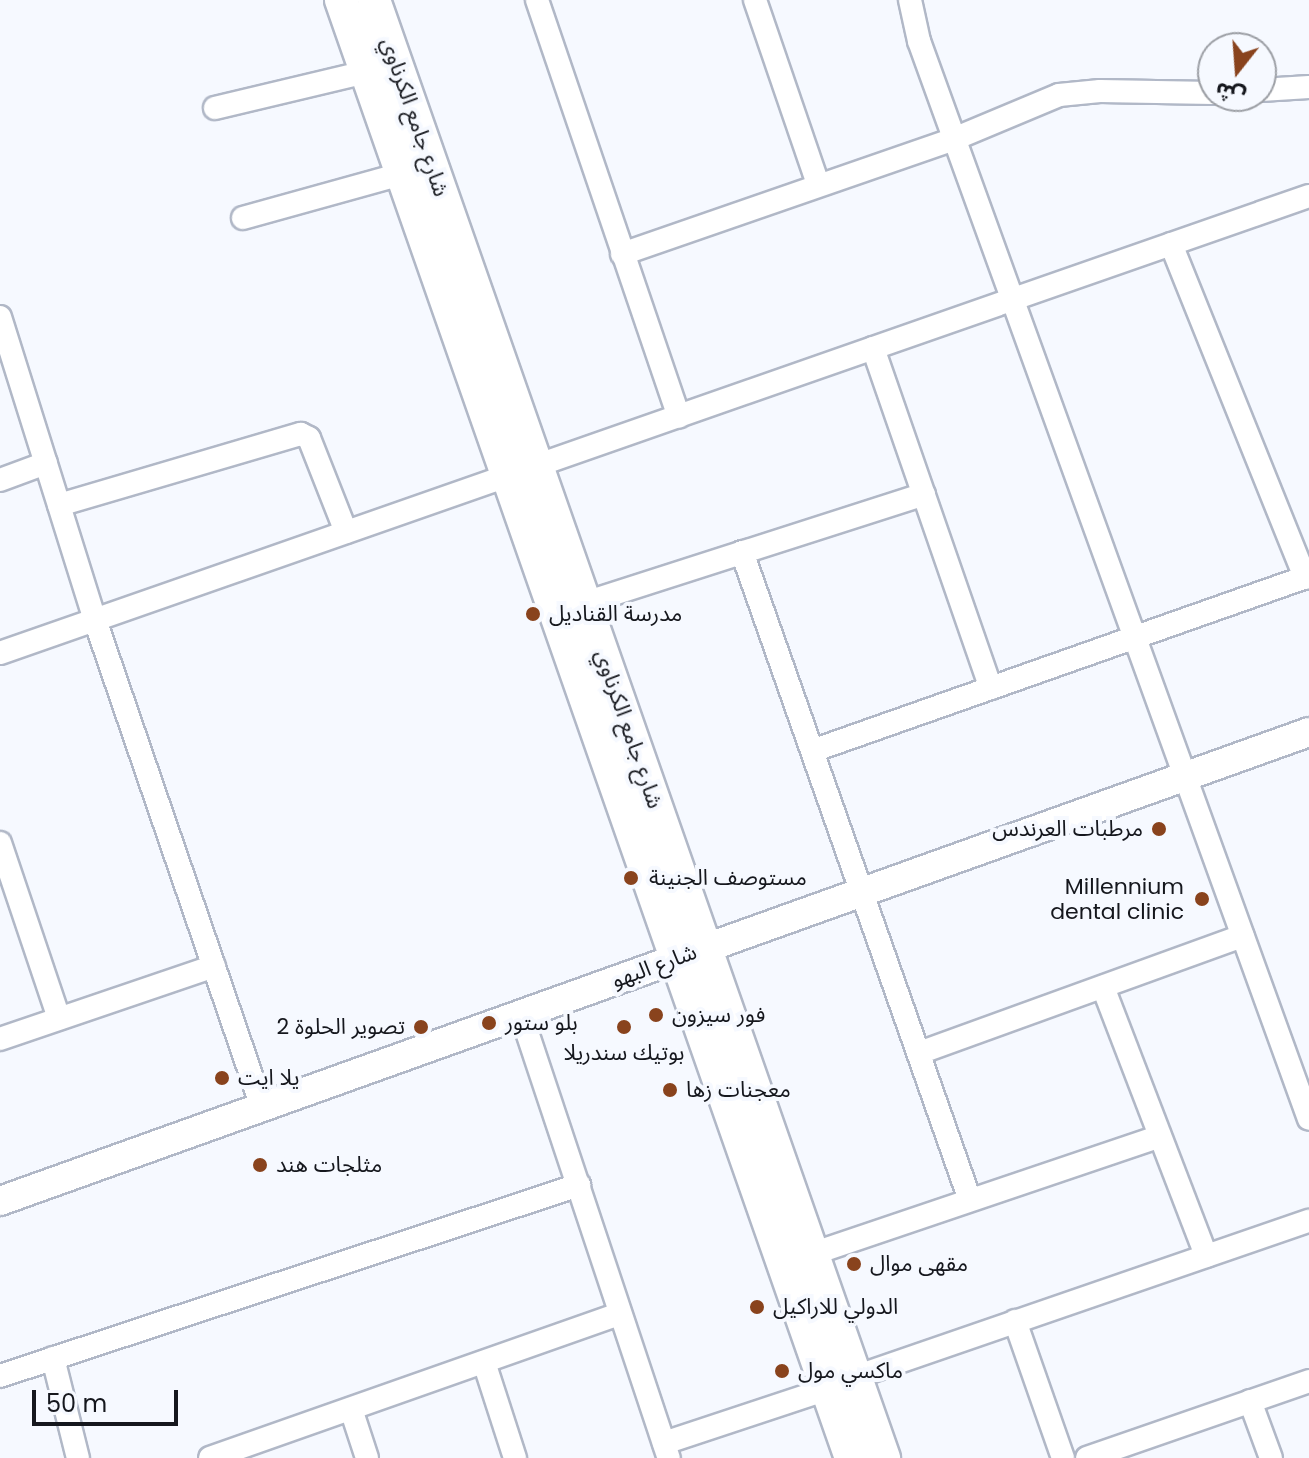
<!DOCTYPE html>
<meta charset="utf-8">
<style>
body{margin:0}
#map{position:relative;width:1309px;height:1458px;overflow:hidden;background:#f6f9ff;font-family:Poppins,"Noto Sans Arabic",sans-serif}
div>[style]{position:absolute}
.roads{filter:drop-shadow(2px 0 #b1b8c7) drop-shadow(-2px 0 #b1b8c7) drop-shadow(0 2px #b1b8c7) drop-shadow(0 -2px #b1b8c7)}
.minor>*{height:22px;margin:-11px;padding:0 11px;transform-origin:11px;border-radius:11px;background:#fff}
.tertiary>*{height:28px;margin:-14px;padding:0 14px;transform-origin:14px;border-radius:14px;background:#fff}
.secondary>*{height:32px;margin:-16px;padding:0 16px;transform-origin:16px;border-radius:16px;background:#fff}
.dots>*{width:22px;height:22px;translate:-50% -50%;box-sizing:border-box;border:4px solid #f6f9ff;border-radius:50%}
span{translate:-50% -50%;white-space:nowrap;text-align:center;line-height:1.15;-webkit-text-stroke:8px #f6f9ff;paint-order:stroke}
.street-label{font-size:22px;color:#15171d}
.poi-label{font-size:22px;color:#15171d}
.left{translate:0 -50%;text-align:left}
.right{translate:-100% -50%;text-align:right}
.north{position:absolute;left:1197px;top:32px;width:80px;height:80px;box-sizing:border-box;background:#f6f9ff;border:2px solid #9c9fa5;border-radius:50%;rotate:197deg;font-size:22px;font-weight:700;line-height:32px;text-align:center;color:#15171d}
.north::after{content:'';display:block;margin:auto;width:28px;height:36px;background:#89431d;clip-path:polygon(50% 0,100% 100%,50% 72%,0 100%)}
.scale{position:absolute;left:32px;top:1390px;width:146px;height:36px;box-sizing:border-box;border:4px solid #15171d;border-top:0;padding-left:10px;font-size:24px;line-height:28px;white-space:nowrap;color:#15171d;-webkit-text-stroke:6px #f6f9ff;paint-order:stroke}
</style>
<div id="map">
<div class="roads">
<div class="minor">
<i style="left:537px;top:0;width:440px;rotate:71.2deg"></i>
<i style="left:755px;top:0;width:194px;rotate:71.1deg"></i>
<i style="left:910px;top:0;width:42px;rotate:77.6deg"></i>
<i style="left:919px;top:41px;width:1146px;rotate:70.11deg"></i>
<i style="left:1261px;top:90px;width:48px;rotate:-3.6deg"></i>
<i style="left:215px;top:108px;width:155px;rotate:-13.4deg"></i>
<i style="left:243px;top:218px;width:165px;rotate:-15.5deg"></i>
<i style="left:1171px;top:244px;width:360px;rotate:68.1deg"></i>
<i style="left:622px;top:254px;width:351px;rotate:-19.1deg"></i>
<i style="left:954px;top:139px;width:114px;rotate:-22.7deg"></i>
<i style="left:1059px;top:95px;width:41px;rotate:-5.6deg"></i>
<i style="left:1100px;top:91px;width:113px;rotate:1deg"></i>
<i style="left:0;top:317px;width:318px;rotate:72.6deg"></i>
<i style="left:95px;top:620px;width:515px;rotate:71.07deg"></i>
<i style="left:873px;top:348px;width:360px;rotate:70.9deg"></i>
<i style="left:0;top:480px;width:49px;rotate:-20.3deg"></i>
<i style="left:59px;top:505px;width:252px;rotate:-16.4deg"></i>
<i style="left:301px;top:434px;width:9px;rotate:27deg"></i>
<i style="left:309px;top:438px;width:101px;rotate:68.5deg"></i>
<i style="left:742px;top:552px;width:687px;rotate:70.62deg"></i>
<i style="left:585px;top:603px;width:356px;rotate:-17.8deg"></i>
<i style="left:0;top:653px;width:1386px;rotate:-19.25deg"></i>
<i style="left:812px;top:751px;width:527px;rotate:-19.4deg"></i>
<i style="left:0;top:843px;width:185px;rotate:71.4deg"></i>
<i style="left:1103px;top:987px;width:288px;rotate:69deg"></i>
<i style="left:521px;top:1014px;width:468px;rotate:71.6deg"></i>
<i style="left:0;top:1039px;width:226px;rotate:-18.8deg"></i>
<i style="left:919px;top:1053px;width:344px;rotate:-19.9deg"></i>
<i style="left:812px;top:1254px;width:367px;rotate:-18.7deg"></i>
<i style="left:1015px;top:1321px;width:145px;rotate:70.7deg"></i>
<i style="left:53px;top:1358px;width:103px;rotate:76deg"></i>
<i style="left:484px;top:1362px;width:101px;rotate:72.1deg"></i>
<i style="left:0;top:1376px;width:610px;rotate:-18.26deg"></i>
<i style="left:855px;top:1377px;width:480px;rotate:-19deg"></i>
<i style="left:1250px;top:1401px;width:61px;rotate:69.8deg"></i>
<i style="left:351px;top:1409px;width:52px;rotate:71.9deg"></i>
<i style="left:664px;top:1443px;width:172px;rotate:-18.3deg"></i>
<i style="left:210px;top:1458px;width:434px;rotate:-19.4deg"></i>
<i style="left:1087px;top:1458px;width:235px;rotate:-19.1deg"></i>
</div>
<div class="tertiary">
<i style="left:0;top:1201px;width:1390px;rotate:-19.71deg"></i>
</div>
<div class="secondary">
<i style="left:341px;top:0;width:1545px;rotate:70.72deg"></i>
<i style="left:374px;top:0;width:1545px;rotate:70.72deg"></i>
</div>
</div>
<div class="dots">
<i style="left:533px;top:614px;background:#89431d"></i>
<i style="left:1159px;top:829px;background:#89431d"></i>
<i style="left:631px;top:878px;background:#89431d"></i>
<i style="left:1202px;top:899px;background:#89431d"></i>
<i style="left:656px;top:1015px;background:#89431d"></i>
<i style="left:489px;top:1023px;background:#89431d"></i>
<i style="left:421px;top:1027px;background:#89431d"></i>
<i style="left:624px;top:1027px;background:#89431d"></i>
<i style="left:222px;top:1078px;background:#89431d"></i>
<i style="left:670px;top:1090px;background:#89431d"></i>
<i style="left:260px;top:1165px;background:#89431d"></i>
<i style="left:854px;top:1264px;background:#89431d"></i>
<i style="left:757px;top:1307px;background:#89431d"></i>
<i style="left:782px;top:1371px;background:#89431d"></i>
</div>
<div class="street-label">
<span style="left:415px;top:117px;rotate:71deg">شارع جامع الكرناوي</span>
<span style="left:629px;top:729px;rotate:71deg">شارع جامع الكرناوي</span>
<span style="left:654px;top:966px;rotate:-20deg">شارع البهو</span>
</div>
<div class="poi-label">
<span class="left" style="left:549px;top:614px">مدرسة القناديل</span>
<span class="right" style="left:1143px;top:829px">مرطبات العرندس</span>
<span class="left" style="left:649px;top:878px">مستوصف الجنينة</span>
<span class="right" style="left:1184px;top:899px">Millennium<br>dental clinic</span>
<span class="left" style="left:672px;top:1015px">فور سيزون</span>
<span class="left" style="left:505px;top:1023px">بلو ستور</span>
<span class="right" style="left:405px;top:1027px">تصوير الحلوة 2</span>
<span style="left:624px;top:1053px">بوتيك سندريلا</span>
<span class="left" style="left:238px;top:1078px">يلا ايت</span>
<span class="left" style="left:686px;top:1090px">معجنات زها</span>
<span class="left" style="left:276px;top:1165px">مثلجات هند</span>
<span class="left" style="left:870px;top:1264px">مقهى موال</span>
<span class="left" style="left:773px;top:1307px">الدولي للاراكيل</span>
<span class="left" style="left:798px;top:1371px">ماكسي مول</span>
</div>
<div class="north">ش</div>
<div class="scale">50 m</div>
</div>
